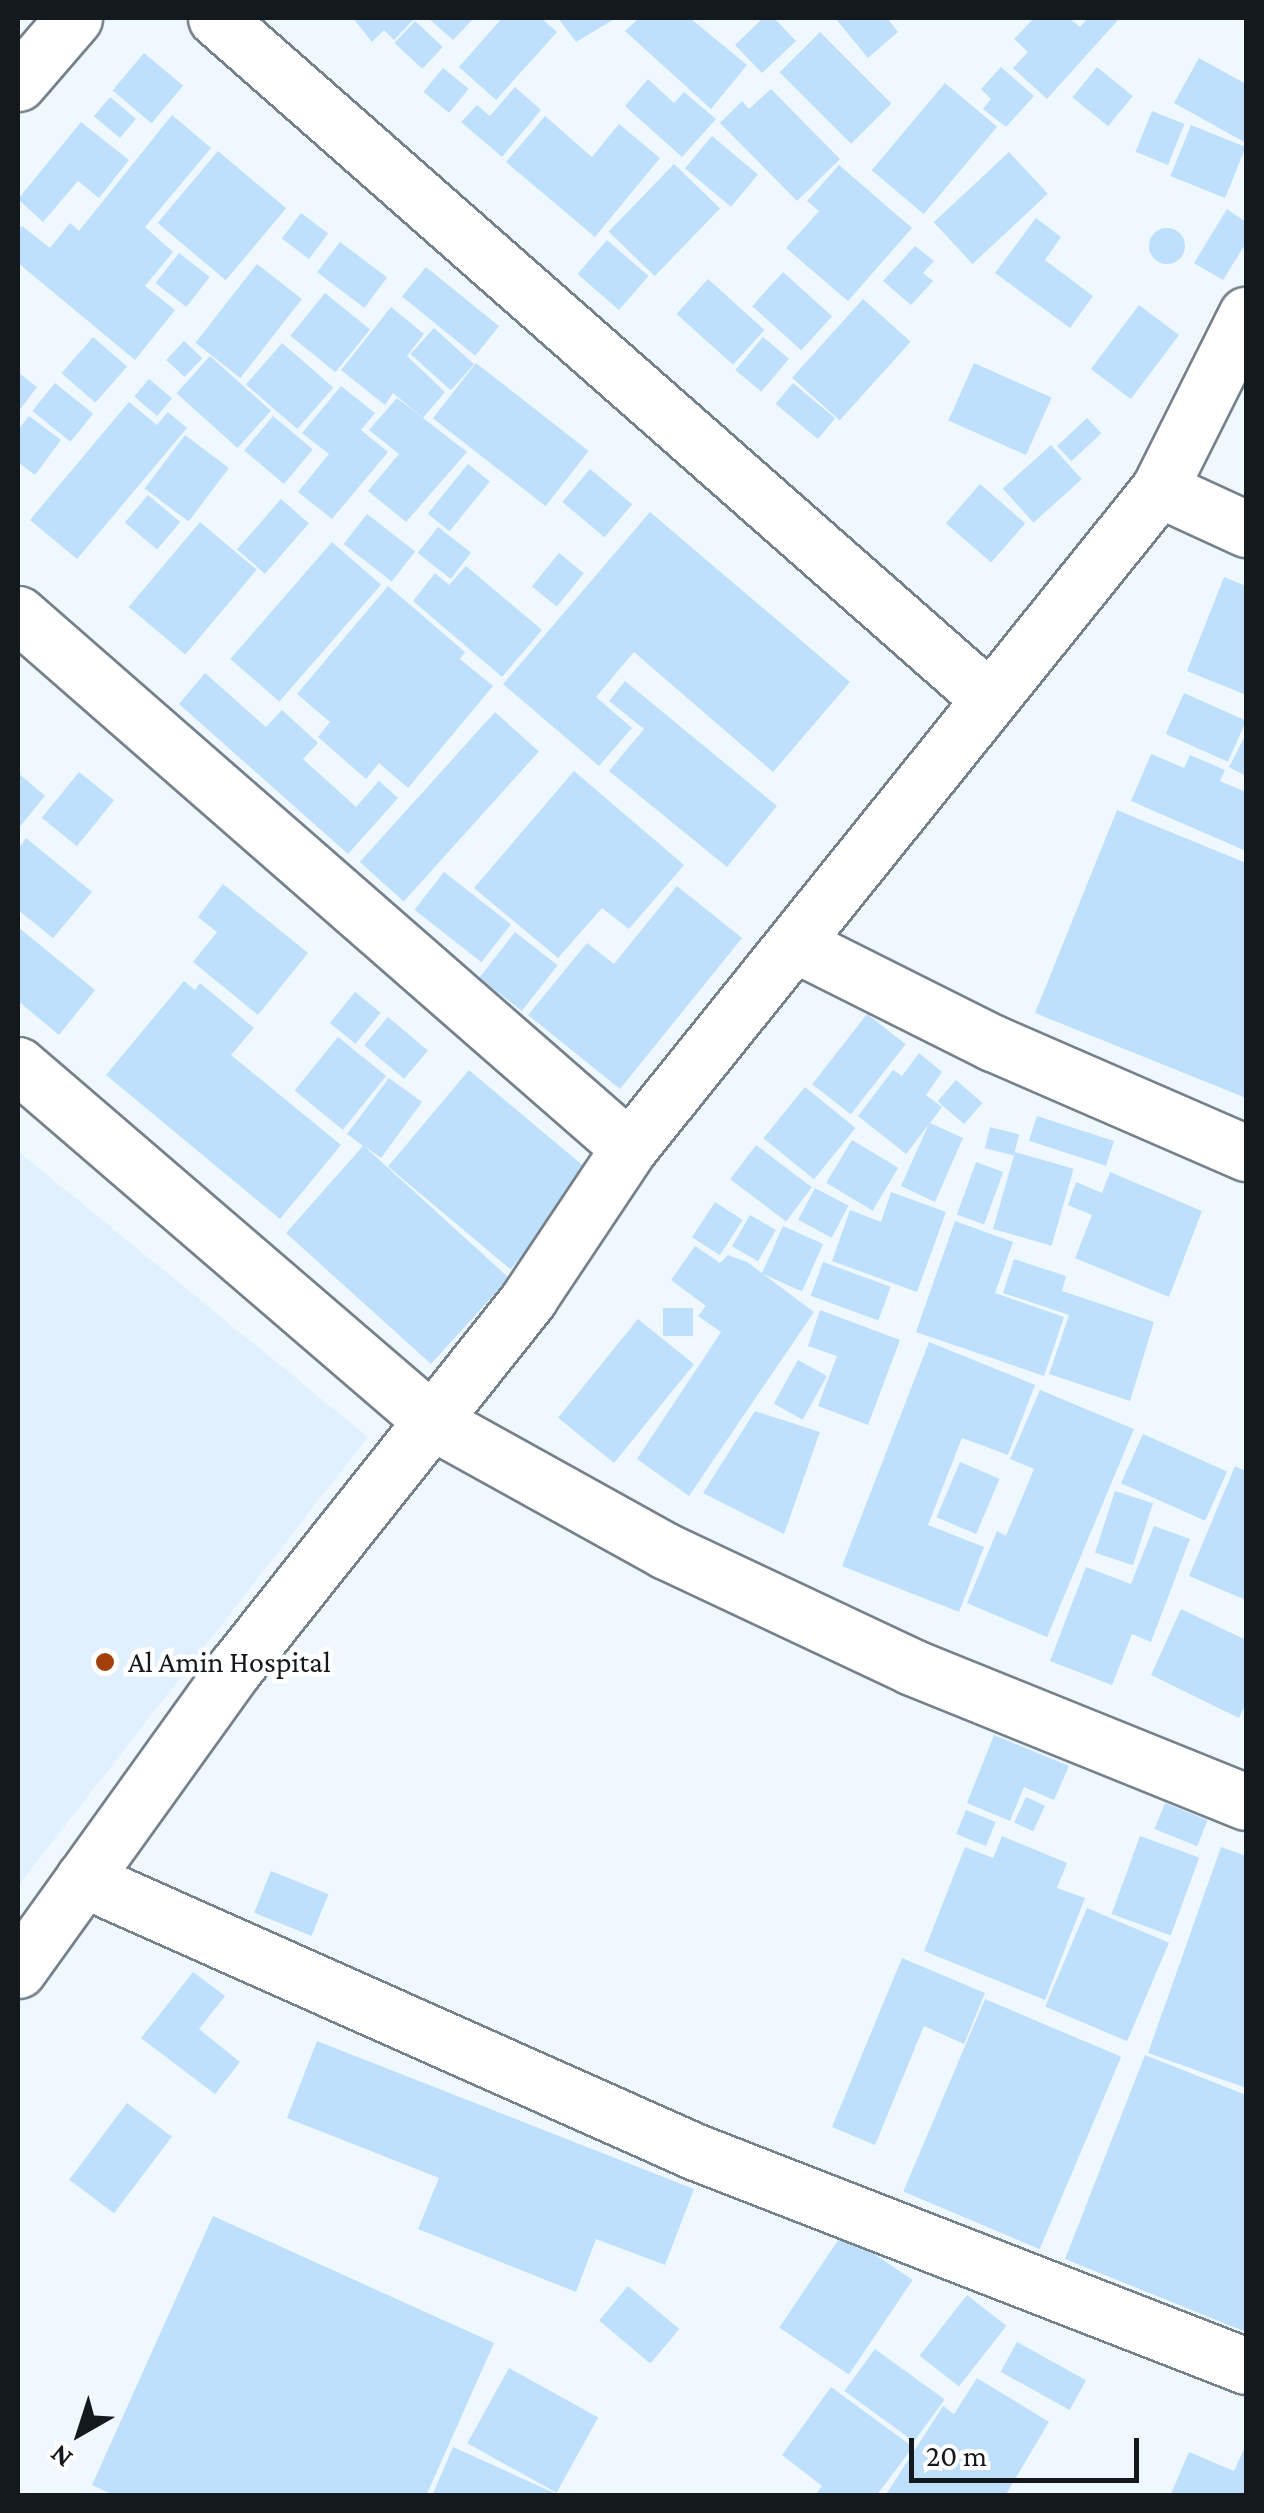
<!DOCTYPE html>
<style>
body{margin:0}
#map{position:relative;width:1264px;height:2513px;overflow:hidden;background:#f0f8ff;font-family:"Crimson Pro",serif}
div>[style]{position:absolute}
.built>*{inset:0;background:#e1f0fe}
.building>*{inset:0;background:#bee0fc;transform-origin:0 0}
.round{border-radius:50%}
.roads{filter:drop-shadow(2px 0 #75818b) drop-shadow(-2px 0 #75818b) drop-shadow(0 2px #75818b) drop-shadow(0 -2px #75818b)}
.minor>*{height:55px;margin:-27.5px;padding:0 27.5px;transform-origin:27.5px;border-radius:27.5px;background:#fff}
.dots>*{width:28px;height:28px;translate:-50% -50%;box-sizing:border-box;border:5px solid #fff;border-radius:50%}
span{translate:-50% -50%;white-space:nowrap;text-align:center;line-height:1.15;-webkit-text-stroke:9px #fff;paint-order:stroke}
.poi-label{font-size:30px;color:#14191d}
.left{translate:0 -50%;text-align:left}
.frame{position:absolute;inset:0;border:20px solid #14191d;pointer-events:none}
.north{position:absolute;left:30px;top:2383px;width:100px;height:100px;-webkit-text-stroke:8px #fff;paint-order:stroke;rotate:219deg;font-size:28px;font-weight:700;line-height:40px;text-align:center;color:#14191d}
.north::after{content:'';display:block;margin:auto;width:35px;height:45px;background:#14191d;clip-path:polygon(50% 0,100% 100%,50% 72%,0 100%)}
.scale{position:absolute;left:909px;top:2438px;width:230px;height:45px;box-sizing:border-box;border:5px solid #14191d;border-top:0;padding-left:12px;font-size:30px;line-height:35px;white-space:nowrap;color:#14191d;-webkit-text-stroke:8px #fff;paint-order:stroke}
</style>
<div id="map">
<div class="built">
<i style="clip-path:polygon(18px 1151px,368px 1437px,18px 1886px)"></i>
</div>
<div class="building">
<i style="clip-path:polygon(353px 18px,415px 18px,394px 40px,384px 30px,372px 42px)"></i>
<i style="clip-path:polygon(428px 18px,474px 18px,453px 40px)"></i>
<i style="clip-path:polygon(502px 18px,541px 18px,557px 32px,496px 100px,459px 67px)"></i>
<i style="clip-path:polygon(558px 18px,616px 18px,576px 42px)"></i>
<i style="clip-path:polygon(639px 18px,690px 18px,747px 65px,711px 109px,625px 31px)"></i>
<i style="clip-path:polygon(763px 18px,774px 18px,796px 41px,762px 73px,735px 45px)"></i>
<i style="clip-path:polygon(835px 18px,887px 18px,898px 32px,868px 58px)"></i>
<i style="clip-path:polygon(1034px 18px,1069px 18px,1080px 27px,1088px 18px,1118px 20px,1047px 99px,1013px 68px,1028px 52px,1014px 39px)"></i>
<i style="left:415px;top:21px;width:38px;height:30px;rotate:43deg"></i>
<i style="left:820px;top:32px;width:101px;height:57px;rotate:45deg"></i>
<i style="left:144px;top:53px;width:51px;height:49px;rotate:40deg"></i>
<i style="clip-path:polygon(1199px 58px,1246px 84px,1246px 143px,1174px 103px)"></i>
<i style="clip-path:polygon(1001px 67px,1034px 96px,1006px 127px,983px 109px,991px 99px,981px 89px)"></i>
<i style="left:1097px;top:67px;width:46px;height:39px;rotate:39deg"></i>
<i style="left:443px;top:68px;width:33px;height:31px;rotate:39deg"></i>
<i style="clip-path:polygon(648px 79px,674px 103px,684px 92px,716px 119px,682px 157px,625px 106px)"></i>
<i style="left:945px;top:83px;width:68px;height:114px;rotate:40deg"></i>
<i style="clip-path:polygon(515px 87px,541px 110px,502px 157px,461px 122px,477px 105px,490px 116px)"></i>
<i style="clip-path:polygon(771px 89px,840px 159px,797px 201px,720px 123px,742px 101px,749px 109px)"></i>
<i style="left:110px;top:97px;width:34px;height:25px;rotate:40deg"></i>
<i style="left:1152px;top:111px;width:35px;height:44px;rotate:22deg"></i>
<i style="clip-path:polygon(172px 115px,211px 148px,145px 227px,173px 252px,145px 286px,175px 310px,135px 360px,18px 263px,18px 231px,22px 226px,50px 248px,70px 223px,79px 231px)"></i>
<i style="clip-path:polygon(545px 116px,592px 157px,619px 124px,660px 158px,595px 237px,506px 162px)"></i>
<i style="clip-path:polygon(81px 122px,129px 160px,99px 198px,78px 181px,43px 222px,18px 199px)"></i>
<i style="left:1191px;top:125px;width:59px;height:55px;rotate:22deg"></i>
<i style="left:712px;top:136px;width:60px;height:42px;rotate:40deg"></i>
<i style="left:218px;top:151px;width:89px;height:94px;rotate:40deg"></i>
<i style="left:1009px;top:152px;width:57px;height:103px;rotate:47deg"></i>
<i style="left:674px;top:164px;width:64px;height:94px;rotate:44deg"></i>
<i style="clip-path:polygon(839px 165px,912px 228px,848px 301px,786px 248px,819px 211px,807px 201px)"></i>
<i style="clip-path:polygon(1227px 209px,1246px 222px,1246px 243px,1223px 280px,1194px 263px)"></i>
<i style="left:301px;top:213px;width:34px;height:32px;rotate:37deg"></i>
<i style="clip-path:polygon(1036px 218px,1061px 237px,1045px 260px,1093px 296px,1070px 328px,995px 273px)"></i>
<i class="round" style="left:1149px;top:228px;width:36px;height:36px"></i>
<i style="left:607px;top:240px;width:55px;height:45px;rotate:41deg"></i>
<i style="left:340px;top:242px;width:59px;height:38px;rotate:37deg"></i>
<i style="clip-path:polygon(915px 246px,934px 261px,923px 273px,933px 281px,911px 305px,883px 281px)"></i>
<i style="left:179px;top:253px;width:39px;height:38px;rotate:38deg"></i>
<i style="left:257px;top:264px;width:57px;height:100px;rotate:38deg"></i>
<i style="left:426px;top:267px;width:94px;height:38px;rotate:39deg"></i>
<i style="left:783px;top:272px;width:66px;height:46px;rotate:42deg"></i>
<i style="left:708px;top:279px;width:76px;height:47px;rotate:42deg"></i>
<i style="left:325px;top:293px;width:58px;height:55px;rotate:39deg"></i>
<i style="left:863px;top:299px;width:64px;height:106px;rotate:42deg"></i>
<i style="left:1139px;top:305px;width:50px;height:80px;rotate:37deg"></i>
<i style="clip-path:polygon(391px 307px,424px 334px,407px 356px,445px 392px,423px 418px,393px 393px,385px 405px,341px 370px)"></i>
<i style="left:434px;top:328px;width:54px;height:35px;rotate:42deg"></i>
<i style="left:93px;top:337px;width:45px;height:48px;rotate:41deg"></i>
<i style="left:763px;top:337px;width:34px;height:43px;rotate:40deg"></i>
<i style="left:184px;top:341px;width:25px;height:26px;rotate:43deg"></i>
<i style="left:282px;top:343px;width:68px;height:55px;rotate:41deg"></i>
<i style="left:210px;top:356px;width:82px;height:50px;rotate:42deg"></i>
<i style="left:476px;top:363px;width:143px;height:70px;rotate:38deg"></i>
<i style="left:974px;top:363px;width:85px;height:63px;rotate:24deg"></i>
<i style="clip-path:polygon(18px 372px,37px 387px,18px 412px)"></i>
<i style="left:149px;top:379px;width:30px;height:23px;rotate:40deg"></i>
<i style="left:55px;top:383px;width:49px;height:36px;rotate:39deg"></i>
<i style="left:793px;top:383px;width:55px;height:27px;rotate:40deg"></i>
<i style="clip-path:polygon(341px 386px,375px 413px,361px 430px,388px 452px,332px 519px,298px 492px,329px 454px,302px 433px)"></i>
<i style="clip-path:polygon(397px 398px,467px 452px,406px 522px,368px 491px,399px 454px,369px 430px)"></i>
<i style="clip-path:polygon(129px 402px,157px 425px,168px 412px,187px 428px,77px 559px,30px 520px)"></i>
<i style="clip-path:polygon(29px 416px,61px 440px,35px 475px,18px 462px,18px 430px)"></i>
<i style="left:273px;top:416px;width:52px;height:45px;rotate:40deg"></i>
<i style="left:1087px;top:418px;width:21px;height:41px;rotate:47deg"></i>
<i style="left:185px;top:435px;width:55px;height:67px;rotate:37deg"></i>
<i style="left:1051px;top:445px;width:46px;height:65px;rotate:48deg"></i>
<i style="left:468px;top:464px;width:28px;height:64px;rotate:39deg"></i>
<i style="left:590px;top:469px;width:55px;height:43px;rotate:40deg"></i>
<i style="left:980px;top:484px;width:60px;height:52px;rotate:41deg"></i>
<i style="left:148px;top:495px;width:42px;height:36px;rotate:40deg"></i>
<i style="left:281px;top:499px;width:37px;height:67px;rotate:41deg"></i>
<i style="clip-path:polygon(650px 512px,850px 682px,773px 772px,634px 652px,596px 697px,632px 728px,599px 766px,503px 684px)"></i>
<i style="left:367px;top:514px;width:61px;height:38px;rotate:38deg"></i>
<i style="left:200px;top:522px;width:74px;height:111px;rotate:40deg"></i>
<i style="left:438px;top:527px;width:42px;height:33px;rotate:38deg"></i>
<i style="left:332px;top:542px;width:65px;height:155px;rotate:41deg"></i>
<i style="left:559px;top:553px;width:32px;height:43px;rotate:39deg"></i>
<i style="clip-path:polygon(466px 566px,542px 630px,502px 677px,413px 601px,435px 573px,449px 585px)"></i>
<i style="clip-path:polygon(1224px 577px,1246px 586px,1246px 695px,1187px 671px)"></i>
<i style="clip-path:polygon(388px 586px,465px 652px,460px 659px,493px 686px,408px 788px,379px 763px,366px 779px,318px 737px,330px 722px,297px 694px)"></i>
<i style="clip-path:polygon(205px 673px,266px 727px,282px 710px,318px 743px,303px 759px,356px 807px,379px 781px,398px 798px,348px 854px,179px 704px)"></i>
<i style="clip-path:polygon(625px 681px,777px 806px,727px 867px,609px 771px,644px 729px,609px 701px)"></i>
<i style="left:1184px;top:693px;width:68px;height:45px;rotate:24deg"></i>
<i style="left:495px;top:712px;width:59px;height:202px;rotate:42deg"></i>
<i style="clip-path:polygon(1246px 734px,1246px 776px,1229px 767px)"></i>
<i style="clip-path:polygon(1151px 754px,1184px 768px,1190px 755px,1225px 770px,1220px 781px,1246px 792px,1246px 851px,1131px 801px)"></i>
<i style="clip-path:polygon(574px 771px,684px 865px,629px 929px,602px 908px,558px 958px,474px 888px)"></i>
<i style="left:79px;top:772px;width:45px;height:59px;rotate:39deg"></i>
<i style="clip-path:polygon(18px 773px,45px 796px,18px 829px)"></i>
<i style="clip-path:polygon(1117px 810px,1246px 863px,1246px 1098px,1035px 1013px)"></i>
<i style="clip-path:polygon(26px 838px,92px 892px,53px 938px,18px 910px,18px 849px)"></i>
<i style="left:444px;top:872px;width:85px;height:48px;rotate:38deg"></i>
<i style="clip-path:polygon(223px 884px,308px 953px,258px 1015px,193px 962px,217px 932px,198px 917px)"></i>
<i style="clip-path:polygon(677px 886px,742px 938px,620px 1089px,528px 1015px,587px 943px,614px 964px)"></i>
<i style="clip-path:polygon(18px 927px,95px 990px,59px 1035px,18px 1001px)"></i>
<i style="left:515px;top:932px;width:54px;height:58px;rotate:38deg"></i>
<i style="clip-path:polygon(184px 981px,195px 990px,200px 983px,254px 1028px,231px 1055px,341px 1145px,280px 1219px,106px 1075px)"></i>
<i style="left:355px;top:992px;width:33px;height:40px;rotate:39deg"></i>
<i style="left:867px;top:1014px;width:49px;height:89px;rotate:38deg"></i>
<i style="left:388px;top:1017px;width:52px;height:37px;rotate:40deg"></i>
<i style="left:338px;top:1037px;width:62px;height:69px;rotate:39deg"></i>
<i style="clip-path:polygon(919px 1053px,942px 1072px,926px 1095px,942px 1107px,930px 1123px,963px 1138px,935px 1202px,901px 1186px,929px 1124px,906px 1154px,858px 1116px,893px 1070px,902px 1076px)"></i>
<i style="left:469px;top:1070px;width:160px;height:126px;rotate:40deg"></i>
<i style="clip-path:polygon(389px 1078px,422px 1102px,381px 1158px,364px 1146px,509px 1278px,431px 1364px,286px 1233px,363px 1146px,347px 1134px)"></i>
<i style="left:956px;top:1080px;width:35px;height:28px;rotate:41deg"></i>
<i style="left:805px;top:1087px;width:65px;height:66px;rotate:39deg"></i>
<i style="left:1037px;top:1116px;width:81px;height:26px;rotate:18deg"></i>
<i style="left:990px;top:1127px;width:30px;height:22px;rotate:14deg"></i>
<i style="left:852px;top:1140px;width:54px;height:50px;rotate:31deg"></i>
<i style="left:756px;top:1145px;width:70px;height:43px;rotate:37deg"></i>
<i style="left:1015px;top:1152px;width:61px;height:80px;rotate:16deg"></i>
<i style="left:976px;top:1162px;width:29px;height:56px;rotate:20deg"></i>
<i style="clip-path:polygon(1110px 1172px,1202px 1211px,1169px 1297px,1075px 1258px,1092px 1215px,1068px 1205px,1076px 1182px,1102px 1193px)"></i>
<i style="left:815px;top:1188px;width:38px;height:36px;rotate:28deg"></i>
<i style="clip-path:polygon(891px 1192px,946px 1212px,917px 1292px,832px 1261px,850px 1210px,881px 1222px)"></i>
<i style="left:715px;top:1202px;width:33px;height:42px;rotate:33deg"></i>
<i style="left:750px;top:1215px;width:30px;height:36px;rotate:30deg"></i>
<i style="clip-path:polygon(955px 1221px,1013px 1242px,995px 1293px,1064px 1317px,1044px 1376px,916px 1332px)"></i>
<i style="left:783px;top:1226px;width:44px;height:52px;rotate:24deg"></i>
<i style="clip-path:polygon(695px 1246px,720px 1263px,728px 1255px,747px 1262px,814px 1312px,689px 1496px,637px 1459px,721px 1332px,698px 1316px,706px 1306px,671px 1280px)"></i>
<i style="clip-path:polygon(1014px 1259px,1066px 1276px,1062px 1291px,1154px 1322px,1130px 1401px,1049px 1374px,1069px 1315px,1003px 1293px)"></i>
<i style="left:823px;top:1262px;width:72px;height:36px;rotate:20deg"></i>
<i style="left:663px;top:1308px;width:30px;height:28px"></i>
<i style="clip-path:polygon(820px 1310px,900px 1340px,868px 1425px,818px 1406px,837px 1356px,808px 1346px)"></i>
<i style="left:638px;top:1319px;width:72px;height:127px;rotate:39deg"></i>
<i style="clip-path:polygon(929px 1342px,1035px 1385px,1008px 1455px,962px 1438px,928px 1525px,984px 1547px,959px 1612px,842px 1566px)"></i>
<i style="left:798px;top:1360px;width:33px;height:50px;rotate:29deg"></i>
<i style="clip-path:polygon(1040px 1390px,1134px 1429px,1047px 1637px,967px 1603px,997px 1531px,1006px 1536px,1034px 1469px,1010px 1459px)"></i>
<i style="clip-path:polygon(755px 1411px,820px 1432px,784px 1534px,703px 1493px)"></i>
<i style="left:1143px;top:1434px;width:92px;height:54px;rotate:24deg"></i>
<i style="left:960px;top:1462px;width:43px;height:60px;rotate:23deg"></i>
<i style="clip-path:polygon(1235px 1466px,1246px 1471px,1246px 1600px,1189px 1576px)"></i>
<i style="left:1115px;top:1491px;width:40px;height:65px;rotate:18deg"></i>
<i style="clip-path:polygon(1154px 1526px,1190px 1539px,1151px 1642px,1132px 1634px,1112px 1685px,1050px 1661px,1086px 1567px,1131px 1584px)"></i>
<i style="clip-path:polygon(1181px 1609px,1246px 1640px,1246px 1703px,1239px 1718px,1151px 1675px)"></i>
<i style="clip-path:polygon(994px 1735px,1069px 1766px,1054px 1800px,1024px 1787px,1010px 1821px,967px 1803px)"></i>
<i style="left:1026px;top:1797px;width:21px;height:28px;rotate:25deg"></i>
<i style="left:1165px;top:1803px;width:46px;height:28px;rotate:22deg"></i>
<i style="left:966px;top:1810px;width:32px;height:26px;rotate:22deg"></i>
<i style="clip-path:polygon(1002px 1836px,1067px 1863px,1057px 1888px,1085px 1898px,1045px 2000px,924px 1951px,965px 1847px,993px 1858px)"></i>
<i style="left:1140px;top:1836px;width:63px;height:83px;rotate:20deg"></i>
<i style="clip-path:polygon(1221px 1847px,1246px 1856px,1246px 2088px,1148px 2053px)"></i>
<i style="left:271px;top:1871px;width:62px;height:45px;rotate:22deg"></i>
<i style="left:1087px;top:1908px;width:89px;height:107px;rotate:23deg"></i>
<i style="clip-path:polygon(902px 1958px,985px 1993px,964px 2044px,924px 2026px,875px 2145px,832px 2127px)"></i>
<i style="clip-path:polygon(193px 1972px,225px 1996px,199px 2029px,240px 2062px,215px 2094px,141px 2038px)"></i>
<i style="left:985px;top:1999px;width:148px;height:209px;rotate:23deg"></i>
<i style="clip-path:polygon(317px 2041px,694px 2189px,665px 2265px,596px 2239px,576px 2292px,418px 2229px,439px 2178px,287px 2118px)"></i>
<i style="clip-path:polygon(1145px 2055px,1246px 2095px,1246px 2332px,1065px 2259px)"></i>
<i style="left:127px;top:2103px;width:56px;height:96px;rotate:37deg"></i>
<i style="clip-path:polygon(213px 2216px,494px 2343px,426px 2496px,116px 2496px,92px 2485px)"></i>
<i style="left:843px;top:2233px;width:84px;height:114px;rotate:34deg"></i>
<i style="left:628px;top:2286px;width:67px;height:45px;rotate:40deg"></i>
<i style="left:967px;top:2295px;width:50px;height:77px;rotate:38deg"></i>
<i style="left:1017px;top:2342px;width:79px;height:34px;rotate:29deg"></i>
<i style="left:875px;top:2349px;width:86px;height:52px;rotate:36deg"></i>
<i style="left:509px;top:2368px;width:102px;height:86px;rotate:29deg"></i>
<i style="clip-path:polygon(977px 2378px,1049px 2422px,1005px 2496px,885px 2496px,943px 2406px,954px 2414px)"></i>
<i style="clip-path:polygon(831px 2387px,913px 2447px,876px 2496px,815px 2496px,822px 2486px,782px 2455px)"></i>
<i style="clip-path:polygon(453px 2447px,561px 2496px,432px 2496px)"></i>
<i style="clip-path:polygon(1244px 2449px,1246px 2496px,1170px 2496px,1189px 2452px,1234px 2471px)"></i>
</div>
<div class="roads">
<div class="minor">
<i style="left:216px;top:18px;width:1029px;rotate:41.37deg"></i>
<i style="left:18px;top:83px;width:86px;rotate:-49.3deg"></i>
<i style="left:1159px;top:489px;width:96px;rotate:24.7deg"></i>
<i style="left:18px;top:614px;width:811px;rotate:41.15deg"></i>
<i style="left:797px;top:945px;width:219px;rotate:26.6deg"></i>
<i style="left:993px;top:1043px;width:276px;rotate:23.5deg"></i>
<i style="left:18px;top:1065px;width:547px;rotate:40.7deg"></i>
<i style="left:433px;top:1422px;width:266px;rotate:29deg"></i>
<i style="left:666px;top:1551px;width:272px;rotate:25.2deg"></i>
<i style="left:912px;top:1667px;width:360px;rotate:22deg"></i>
<i style="left:83px;top:1879px;width:671px;rotate:24.01deg"></i>
<i style="left:696px;top:2152px;width:590px;rotate:21.26deg"></i>
<i style="left:18px;top:1970px;width:373px;rotate:-54.3deg"></i>
<i style="left:236px;top:1667px;width:471px;rotate:-51.5deg"></i>
<i style="left:529px;top:1298px;width:180px;rotate:-56.3deg"></i>
<i style="left:629px;top:1148px;width:846px;rotate:-51.19deg"></i>
<i style="left:1159px;top:489px;width:195px;rotate:-63.4deg"></i>
</div>
</div>
<div class="dots">
<i style="left:105px;top:1662px;background:#a33f0b"></i>
</div>
<div class="poi-label">
<span class="left" style="left:128px;top:1662px">Al Amin Hospital</span>
</div>
<div class="frame"></div>
<div class="north">N</div>
<div class="scale">20 m</div>
</div>
